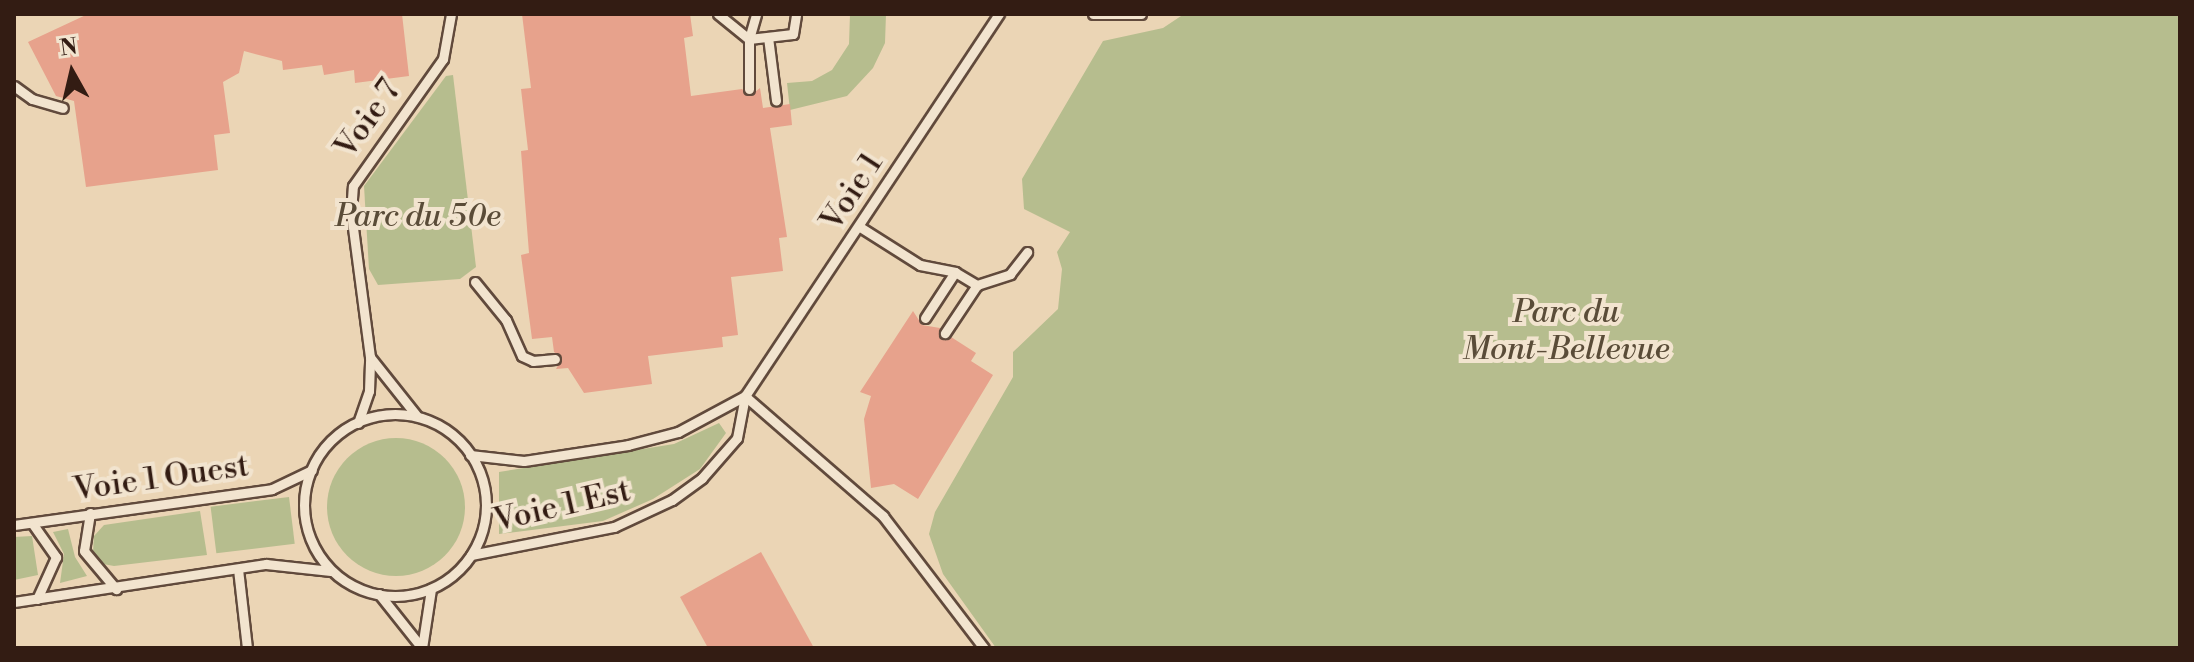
<!DOCTYPE html>
<style>
body{margin:0}
#map{position:relative;width:2194px;height:662px;overflow:hidden;background:#ebd5b5;font-family:"Libre Bodoni",serif}
div>[style]{position:absolute}
.green>*{inset:0;background:#b6bd8e;transform-origin:0 0}
.round{border-radius:50%}
.building>*{inset:0;background:#e7a28c}
.roads{filter:drop-shadow(2px 0 #614a3c) drop-shadow(-2px 0 #614a3c) drop-shadow(0 2px #614a3c) drop-shadow(0 -2px #614a3c)}
.service>*{height:9px;margin:-4.5px;padding:0 4.5px;transform-origin:4.5px;border-radius:4.5px;background:#f2e4cf}
.service>.ring{margin:-4.5px;padding:0;box-sizing:content-box;background:none;border:9px solid #f2e4cf;border-radius:50%}
span{translate:-50% -50%;white-space:nowrap;text-align:center;line-height:1.15;-webkit-text-stroke:8px #f2e4cf;paint-order:stroke}
.street-label{font-size:32px;color:#331c13}
.park-label{font-size:32px;color:#5a4c38;font-style:italic}
.frame{position:absolute;inset:0;border:16px solid #331c13;pointer-events:none}
.north{position:absolute;left:32px;top:32px;width:80px;height:80px;-webkit-text-stroke:6px #f2e4cf;paint-order:stroke;rotate:352deg;font-size:22px;font-weight:700;line-height:32px;text-align:center;color:#331c13}
.north::after{content:'';display:block;margin:auto;width:28px;height:36px;background:#331c13;clip-path:polygon(50% 0,100% 100%,50% 72%,0 100%)}
</style>
<div id="map">
<div class="green">
<i style="clip-path:polygon(850px 14px,886px 14px,885px 43px,873px 68px,847px 96px,790px 110px,787px 83px,812px 81px,832px 70px,849px 44px)"></i>
<i style="clip-path:polygon(1184px 14px,2180px 14px,2180px 648px,996px 648px,943px 574px,929px 534px,935px 512px,1013px 377px,1013px 352px,1058px 309px,1062px 269px,1057px 252px,1070px 232px,1024px 209px,1022px 179px,1103px 41px,1163px 28px)"></i>
<i style="clip-path:polygon(453px 75px,476px 267px,460px 279px,378px 285px,369px 269px,364px 186px,446px 76px)"></i>
<i style="clip-path:polygon(719px 423px,726px 433px,700px 469px,653px 499px,603px 521px,499px 534px,499px 472px,674px 444px)"></i>
<i class="round" style="left:327px;top:438px;width:138px;height:138px"></i>
<i style="left:289px;top:497px;width:47px;height:79px;rotate:83deg"></i>
<i style="clip-path:polygon(200px 511px,207px 555px,114px 566px,103px 564px,93px 552px,94px 536px,104px 525px)"></i>
<i style="clip-path:polygon(68px 529px,75px 557px,87px 576px,60px 583px,64px 554px,53px 532px)"></i>
<i style="clip-path:polygon(32px 536px,38px 575px,14px 580px,14px 537px)"></i>
</div>
<div class="building">
<i style="clip-path:polygon(88px 14px,402px 14px,409px 76px,355px 83px,354px 70px,324px 75px,322px 65px,283px 70px,282px 61px,244px 51px,239px 73px,223px 82px,230px 133px,214px 135px,218px 170px,86px 187px,74px 101px,56px 96px,28px 42px)"></i>
<i style="clip-path:polygon(522px 14px,690px 14px,693px 36px,684px 38px,691px 96px,742px 89px,750px 96px,760px 88px,763px 108px,790px 104px,792px 125px,770px 128px,787px 237px,779px 238px,783px 271px,731px 277px,738px 335px,722px 337px,723px 347px,648px 356px,652px 384px,584px 393px,568px 368px,556px 369px,562px 358px,554px 352px,552px 337px,532px 339px,521px 255px,529px 253px,521px 151px,528px 150px,521px 89px,531px 88px)"></i>
<i style="clip-path:polygon(913px 311px,922px 325px,940px 328px,940px 339px,951px 337px,976px 353px,971px 361px,993px 375px,918px 499px,894px 484px,871px 488px,864px 419px,871px 396px,860px 392px)"></i>
<i style="clip-path:polygon(761px 552px,814px 648px,708px 648px,680px 597px)"></i>
</div>
<div class="roads">
<div class="service">
<i style="left:718px;top:14px;width:40px;rotate:39deg"></i>
<i style="left:749px;top:39px;width:44px;rotate:-6.5deg"></i>
<i style="left:793px;top:34px;width:20px;rotate:-81deg"></i>
<i style="left:1093px;top:14px;width:48px"></i>
<i style="left:768px;top:37px;width:64px;rotate:82.8deg"></i>
<i style="left:14px;top:86px;width:22px;rotate:36deg"></i>
<i style="left:32px;top:99px;width:32px;rotate:16deg"></i>
<i style="left:749px;top:89px;width:50px;rotate:-90deg"></i>
<i style="left:749px;top:39px;width:26px;rotate:-74deg"></i>
<i style="left:860px;top:227px;width:71px;rotate:32.3deg"></i>
<i style="left:920px;top:265px;width:36px;rotate:11deg"></i>
<i style="left:955px;top:272px;width:26px;rotate:31deg"></i>
<i style="left:977px;top:285px;width:58px;rotate:123.7deg"></i>
<i style="left:475px;top:282px;width:49px;rotate:50.8deg"></i>
<i style="left:506px;top:320px;width:39px;rotate:66deg"></i>
<i style="left:522px;top:356px;width:12px;rotate:24deg"></i>
<i style="left:533px;top:361px;width:22px;rotate:-5deg"></i>
<i style="left:977px;top:285px;width:35px;rotate:-18deg"></i>
<i style="left:1010px;top:274px;width:28px;rotate:-52deg"></i>
<i style="left:925px;top:318px;width:55px;rotate:-56.9deg"></i>
<i style="left:370px;top:357px;width:75px;rotate:51.5deg"></i>
<i style="left:745px;top:396px;width:183px;rotate:41deg"></i>
<i style="left:883px;top:516px;width:166px;rotate:52.6deg"></i>
<i class="ring" style="left:304px;top:414px;width:173px;height:173px"></i>
<i style="left:358px;top:423px;width:34px;rotate:-71deg"></i>
<i style="left:369px;top:391px;width:34px;rotate:-88deg"></i>
<i style="left:370px;top:357px;width:145px;rotate:-97.5deg"></i>
<i style="left:351px;top:213px;width:27px;rotate:-86deg"></i>
<i style="left:353px;top:186px;width:156px;rotate:-54.7deg"></i>
<i style="left:443px;top:59px;width:46px;rotate:-79.9deg"></i>
<i style="left:470px;top:455px;width:54px;rotate:6.3deg"></i>
<i style="left:524px;top:461px;width:105px;rotate:-8.7deg"></i>
<i style="left:628px;top:445px;width:52px;rotate:-14.6deg"></i>
<i style="left:678px;top:432px;width:76px;rotate:-28.2deg"></i>
<i style="left:745px;top:396px;width:459px;rotate:-56.4deg"></i>
<i style="left:90px;top:513px;width:38px;rotate:99deg"></i>
<i style="left:84px;top:551px;width:50px;rotate:49.9deg"></i>
<i style="left:32px;top:523px;width:42px;rotate:54.8deg"></i>
<i style="left:56px;top:557px;width:46px;rotate:114.3deg"></i>
<i style="left:14px;top:525px;width:260px;rotate:-7.9deg"></i>
<i style="left:272px;top:489px;width:44px;rotate:-25.4deg"></i>
<i style="left:471px;top:555px;width:146px;rotate:-11.1deg"></i>
<i style="left:614px;top:527px;width:64px;rotate:-25deg"></i>
<i style="left:672px;top:500px;width:37px;rotate:-36deg"></i>
<i style="left:702px;top:478px;width:53px;rotate:-48.8deg"></i>
<i style="left:737px;top:438px;width:43px;rotate:-79.2deg"></i>
<i style="left:238px;top:569px;width:80px;rotate:83.5deg"></i>
<i style="left:379px;top:594px;width:69px;rotate:51.5deg"></i>
<i style="left:14px;top:602px;width:255px;rotate:-8.6deg"></i>
<i style="left:266px;top:564px;width:65px;rotate:6.1deg"></i>
<i style="left:422px;top:648px;width:60px;rotate:-81.3deg"></i>
</div>
</div>
<div class="street-label">
<span style="left:368px;top:119px;rotate:-54deg">Voie 7</span>
<span style="left:852px;top:192px;rotate:-57deg">Voie 1</span>
<span style="left:161px;top:478px;rotate:-8deg">Voie 1 Ouest</span>
<span style="left:562px;top:506px;rotate:-13deg">Voie 1 Est</span>
</div>
<div class="park-label">
<span style="left:418px;top:216px">Parc du 50e</span>
<span style="left:1566px;top:331px">Parc du<br>Mont-Bellevue</span>
</div>
<div class="frame"></div>
<div class="north">N</div>
</div>
